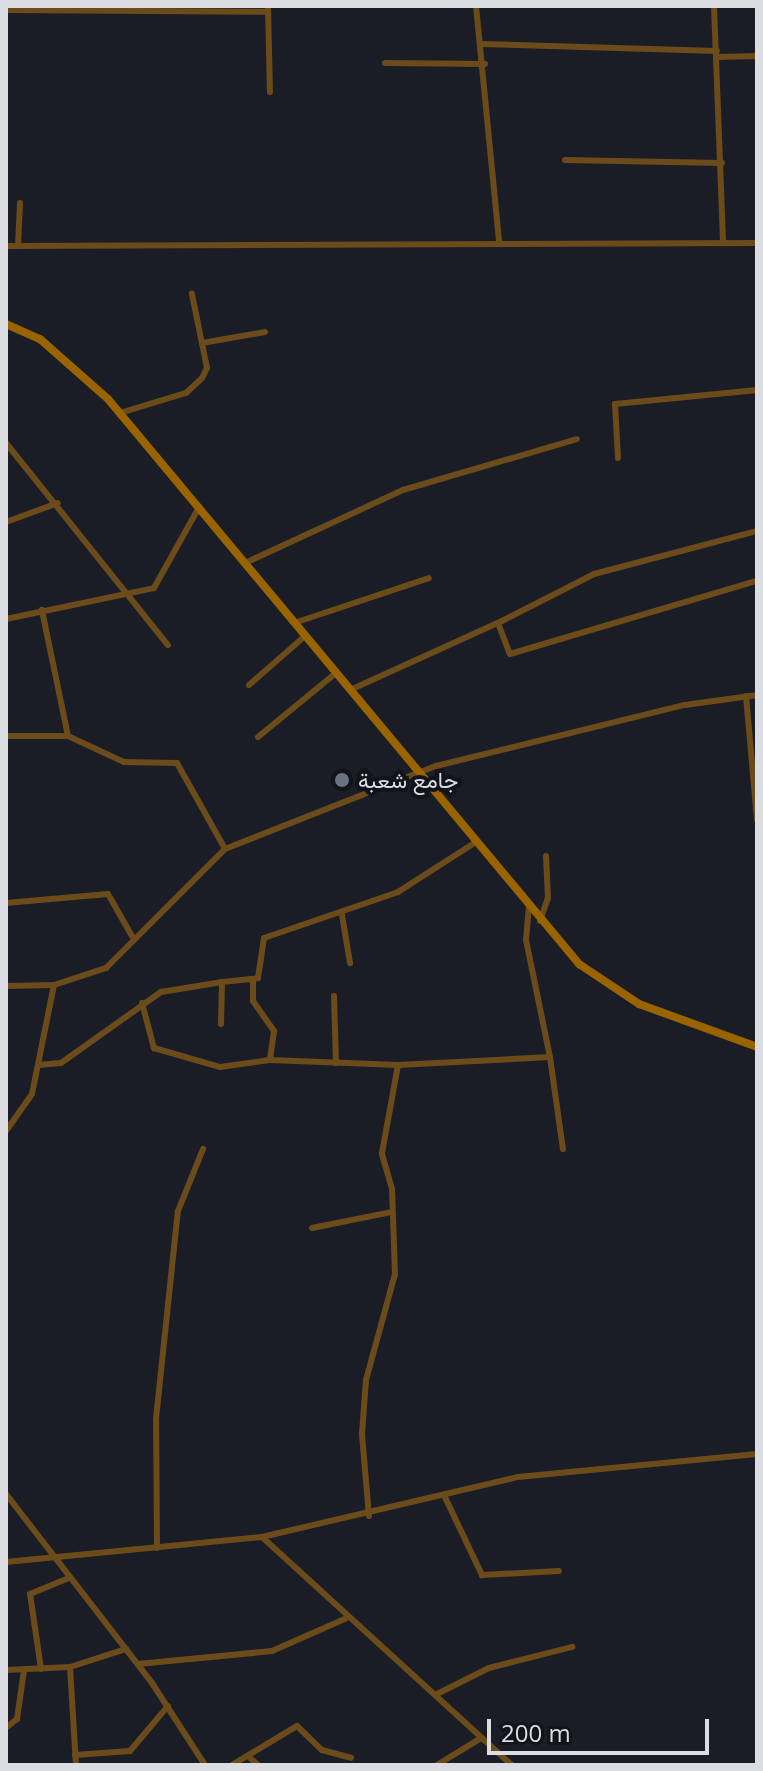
<!DOCTYPE html>
<meta charset="utf-8">
<style>
body{margin:0}
#map{position:relative;width:763px;height:1771px;overflow:hidden;background:#1a1d25;font-family:"Open Sans",Vazirmatn,sans-serif}
div>[style]{position:absolute}
.street>*{height:6px;margin:-3px;padding:0 3px;transform-origin:3px;border-radius:3px;background:#6c4b1b}
.secondary>*{height:8px;margin:-4px;padding:0 4px;transform-origin:4px;border-radius:4px;background:#996400}
.dots>*{width:22px;height:22px;translate:-50% -50%;box-sizing:border-box;border:4px solid #11141b;border-radius:50%}
span{translate:-50% -50%;white-space:nowrap;text-align:center;line-height:1.15;-webkit-text-stroke:8px #11141b;paint-order:stroke}
.poi-label{font-size:22px;color:#dbdde2}
.left{translate:0 -50%;text-align:left}
.frame{position:absolute;inset:0;border:8px solid #dbdde2;pointer-events:none}
.scale{position:absolute;left:487px;top:1719px;width:222px;height:36px;box-sizing:border-box;border:4px solid #dbdde2;border-top:0;padding-left:10px;font-size:24px;line-height:28px;white-space:nowrap;color:#dbdde2;-webkit-text-stroke:6px #11141b;paint-order:stroke}
</style>
<div id="map">
<div class="street">
<i style="left:268px;top:6px;width:86px;rotate:88.7deg"></i>
<i style="left:476px;top:6px;width:236px;rotate:84.4deg"></i>
<i style="left:714px;top:6px;width:237px;rotate:87.8deg"></i>
<i style="left:6px;top:10px;width:262px;rotate:0.4deg"></i>
<i style="left:482px;top:44px;width:235px;rotate:1.7deg"></i>
<i style="left:717px;top:57px;width:40px;rotate:-1.4deg"></i>
<i style="left:385px;top:63px;width:100px;rotate:0.6deg"></i>
<i style="left:565px;top:160px;width:157px;rotate:1.1deg"></i>
<i style="left:6px;top:246px;width:751px;rotate:-0.23deg"></i>
<i style="left:18px;top:246px;width:43px;rotate:-87.3deg"></i>
<i style="left:202px;top:343px;width:64px;rotate:-9.9deg"></i>
<i style="left:120px;top:413px;width:69px;rotate:-16.9deg"></i>
<i style="left:186px;top:393px;width:22px;rotate:-43deg"></i>
<i style="left:202px;top:378px;width:11px;rotate:-63deg"></i>
<i style="left:207px;top:368px;width:76px;rotate:-101.5deg"></i>
<i style="left:6px;top:443px;width:259px;rotate:51.3deg"></i>
<i style="left:618px;top:458px;width:54px;rotate:-93.2deg"></i>
<i style="left:615px;top:404px;width:143px;rotate:-5.6deg"></i>
<i style="left:6px;top:522px;width:55px;rotate:-20.1deg"></i>
<i style="left:245px;top:563px;width:174px;rotate:-24.8deg"></i>
<i style="left:403px;top:490px;width:181px;rotate:-16.3deg"></i>
<i style="left:6px;top:619px;width:151px;rotate:-11.8deg"></i>
<i style="left:154px;top:588px;width:93px;rotate:-60.9deg"></i>
<i style="left:294px;top:623px;width:142px;rotate:-18.4deg"></i>
<i style="left:498px;top:623px;width:108px;rotate:-27deg"></i>
<i style="left:594px;top:574px;width:169px;rotate:-14.8deg"></i>
<i style="left:249px;top:685px;width:74px;rotate:-41.2deg"></i>
<i style="left:350px;top:690px;width:162px;rotate:-24.4deg"></i>
<i style="left:498px;top:623px;width:33px;rotate:69deg"></i>
<i style="left:510px;top:654px;width:258px;rotate:-16.5deg"></i>
<i style="left:746px;top:696px;width:124px;rotate:84.9deg"></i>
<i style="left:6px;top:736px;width:62px"></i>
<i style="left:68px;top:736px;width:129px;rotate:-101.7deg"></i>
<i style="left:68px;top:736px;width:62px;rotate:24.9deg"></i>
<i style="left:124px;top:762px;width:53px;rotate:1.1deg"></i>
<i style="left:177px;top:763px;width:98px;rotate:60.8deg"></i>
<i style="left:225px;top:849px;width:227px;rotate:-21.5deg"></i>
<i style="left:436px;top:766px;width:256px;rotate:-13.8deg"></i>
<i style="left:685px;top:705px;width:73px;rotate:-7.9deg"></i>
<i style="left:258px;top:737px;width:101px;rotate:-39.4deg"></i>
<i style="left:6px;top:903px;width:102px;rotate:-5deg"></i>
<i style="left:108px;top:894px;width:48px;rotate:60.3deg"></i>
<i style="left:342px;top:915px;width:49px;rotate:80.5deg"></i>
<i style="left:540px;top:921px;width:24px;rotate:-71deg"></i>
<i style="left:548px;top:898px;width:42px;rotate:-92.7deg"></i>
<i style="left:253px;top:981px;width:20px;rotate:90deg"></i>
<i style="left:253px;top:1001px;width:37px;rotate:55deg"></i>
<i style="left:274px;top:1031px;width:29px;rotate:98deg"></i>
<i style="left:6px;top:986px;width:48px;rotate:-1.2deg"></i>
<i style="left:334px;top:996px;width:67px;rotate:88.3deg"></i>
<i style="left:142px;top:1003px;width:47px;rotate:75.1deg"></i>
<i style="left:154px;top:1048px;width:69px;rotate:16.1deg"></i>
<i style="left:220px;top:1067px;width:50px;rotate:-8deg"></i>
<i style="left:270px;top:1060px;width:128px;rotate:2.2deg"></i>
<i style="left:221px;top:1024px;width:42px;rotate:-88.6deg"></i>
<i style="left:222px;top:982px;width:36px;rotate:-6deg"></i>
<i style="left:258px;top:978px;width:40px;rotate:-81.5deg"></i>
<i style="left:264px;top:938px;width:142px;rotate:-18.9deg"></i>
<i style="left:398px;top:892px;width:93px;rotate:-32.7deg"></i>
<i style="left:550px;top:1057px;width:93px;rotate:82deg"></i>
<i style="left:38px;top:1065px;width:23px;rotate:-5deg"></i>
<i style="left:61px;top:1063px;width:123px;rotate:-35.4deg"></i>
<i style="left:161px;top:992px;width:62px;rotate:-9.3deg"></i>
<i style="left:6px;top:1131px;width:45px;rotate:-54.9deg"></i>
<i style="left:32px;top:1094px;width:111px;rotate:-78.6deg"></i>
<i style="left:54px;top:985px;width:55px;rotate:-18.1deg"></i>
<i style="left:106px;top:968px;width:168px;rotate:-45deg"></i>
<i style="left:312px;top:1228px;width:82px;rotate:-11.3deg"></i>
<i style="left:6px;top:1494px;width:239px;rotate:52.3deg"></i>
<i style="left:152px;top:1683px;width:98px;rotate:57.1deg"></i>
<i style="left:444px;top:1495px;width:89px;rotate:64.6deg"></i>
<i style="left:482px;top:1575px;width:77px;rotate:-3deg"></i>
<i style="left:369px;top:1516px;width:82px;rotate:-94.9deg"></i>
<i style="left:362px;top:1434px;width:54px;rotate:-85.8deg"></i>
<i style="left:366px;top:1380px;width:110px;rotate:-74.7deg"></i>
<i style="left:395px;top:1274px;width:85px;rotate:-92deg"></i>
<i style="left:392px;top:1189px;width:37px;rotate:-106deg"></i>
<i style="left:382px;top:1153px;width:89px;rotate:-79.7deg"></i>
<i style="left:398px;top:1065px;width:152px;rotate:-3deg"></i>
<i style="left:550px;top:1057px;width:119px;rotate:-101.6deg"></i>
<i style="left:526px;top:940px;width:32px;rotate:-85deg"></i>
<i style="left:262px;top:1537px;width:338px;rotate:42.4deg"></i>
<i style="left:157px;top:1548px;width:129px;rotate:-90.4deg"></i>
<i style="left:156px;top:1419px;width:209px;rotate:-84deg"></i>
<i style="left:178px;top:1211px;width:67px;rotate:-68deg"></i>
<i style="left:6px;top:1562px;width:257px;rotate:-5.6deg"></i>
<i style="left:262px;top:1537px;width:263px;rotate:-13.2deg"></i>
<i style="left:518px;top:1477px;width:240px;rotate:-5.5deg"></i>
<i style="left:138px;top:1664px;width:135px;rotate:-5.5deg"></i>
<i style="left:272px;top:1651px;width:80px;rotate:-23.7deg"></i>
<i style="left:41px;top:1669px;width:76px;rotate:-98.3deg"></i>
<i style="left:30px;top:1594px;width:42px;rotate:-22.3deg"></i>
<i style="left:6px;top:1670px;width:64px;rotate:-2.7deg"></i>
<i style="left:437px;top:1694px;width:58px;rotate:-26.6deg"></i>
<i style="left:489px;top:1668px;width:86px;rotate:-14.2deg"></i>
<i style="left:7px;top:1727px;width:13px;rotate:-39deg"></i>
<i style="left:17px;top:1719px;width:49px;rotate:-81.9deg"></i>
<i style="left:75px;top:1755px;width:55px;rotate:-4.2deg"></i>
<i style="left:130px;top:1751px;width:59px;rotate:-49.8deg"></i>
<i style="left:248px;top:1756px;width:13px;rotate:42deg"></i>
<i style="left:76px;top:1765px;width:98px;rotate:-93.5deg"></i>
<i style="left:70px;top:1667px;width:59px;rotate:-17.8deg"></i>
<i style="left:232px;top:1765px;width:76px;rotate:-31deg"></i>
<i style="left:297px;top:1726px;width:35px;rotate:44deg"></i>
<i style="left:322px;top:1750px;width:30px;rotate:15deg"></i>
<i style="left:437px;top:1765px;width:52px;rotate:-31.5deg"></i>
</div>
<div class="secondary">
<i style="left:6px;top:324px;width:37px;rotate:24deg"></i>
<i style="left:40px;top:339px;width:91px;rotate:41.4deg"></i>
<i style="left:108px;top:399px;width:736px;rotate:50.18deg"></i>
<i style="left:579px;top:964px;width:72px;rotate:33.7deg"></i>
<i style="left:639px;top:1004px;width:126px;rotate:20deg"></i>
</div>
<div class="dots">
<i style="left:342px;top:780px;background:#6b7280"></i>
</div>
<div class="poi-label">
<span class="left" style="left:358px;top:780px">جامع شعبة</span>
</div>
<div class="frame"></div>
<div class="scale">200 m</div>
</div>
